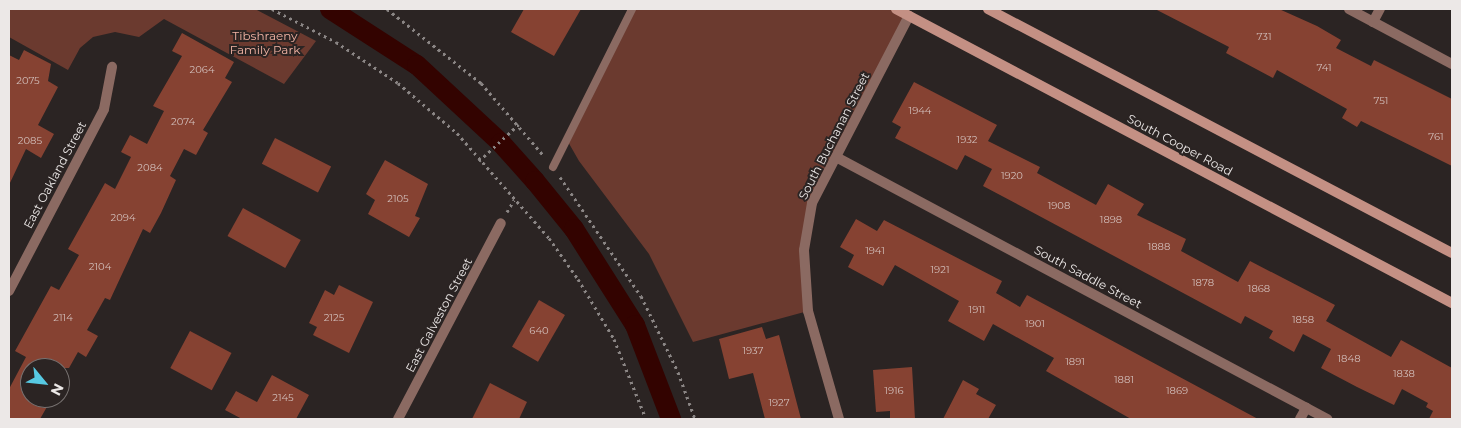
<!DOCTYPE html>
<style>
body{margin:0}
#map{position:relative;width:1461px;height:428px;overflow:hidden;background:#2b2423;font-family:Montserrat,sans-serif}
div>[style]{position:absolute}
.green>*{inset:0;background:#6b3a2f}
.canal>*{height:20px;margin:-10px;padding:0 10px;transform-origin:10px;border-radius:10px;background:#330300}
.building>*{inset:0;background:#864232;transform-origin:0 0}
.path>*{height:3px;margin-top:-1.5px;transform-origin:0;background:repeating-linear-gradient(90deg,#8b8685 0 2.5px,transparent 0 6.5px)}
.service>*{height:8px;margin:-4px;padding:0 4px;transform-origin:4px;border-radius:4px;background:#8b6a62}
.minor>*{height:10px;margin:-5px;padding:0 5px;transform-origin:5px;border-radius:5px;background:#8b6a62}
.secondary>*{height:10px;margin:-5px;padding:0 5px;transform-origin:5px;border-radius:5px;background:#c49084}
span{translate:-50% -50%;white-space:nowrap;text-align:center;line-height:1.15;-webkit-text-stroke:4px #2b2423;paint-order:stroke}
.number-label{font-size:10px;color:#d2beba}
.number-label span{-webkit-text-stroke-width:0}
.park-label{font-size:12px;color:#f2b4a5}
.street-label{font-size:12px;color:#ece8e7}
.frame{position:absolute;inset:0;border:10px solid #ece8e7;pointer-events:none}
.north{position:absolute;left:20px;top:358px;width:50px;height:50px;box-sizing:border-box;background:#2b2423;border:1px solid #787271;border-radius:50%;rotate:118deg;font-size:14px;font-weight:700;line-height:20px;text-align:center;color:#ece8e7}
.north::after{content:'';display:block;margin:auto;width:18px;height:22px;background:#57c9e2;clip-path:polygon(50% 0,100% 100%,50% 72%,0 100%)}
</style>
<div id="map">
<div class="green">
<i style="clip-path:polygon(9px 9px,255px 9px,316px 41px,284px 84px,164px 19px,139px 37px,115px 32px,93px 37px,80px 48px,68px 70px,9px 37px)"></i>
<i style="clip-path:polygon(632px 9px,896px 9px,909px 16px,812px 203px,804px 250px,808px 311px,693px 342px,649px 254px,579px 161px,567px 140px)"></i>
</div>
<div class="canal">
<i style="left:330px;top:9px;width:103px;rotate:32.8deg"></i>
<i style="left:417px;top:65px;width:115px;rotate:42.9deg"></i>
<i style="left:501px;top:143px;width:51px;rotate:48.2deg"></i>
<i style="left:535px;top:181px;width:62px;rotate:50.9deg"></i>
<i style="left:574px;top:229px;width:114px;rotate:57.6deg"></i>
<i style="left:635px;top:325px;width:101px;rotate:69deg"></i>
</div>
<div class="building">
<i style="clip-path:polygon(524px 9px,581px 9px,554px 56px,511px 32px)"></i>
<i style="clip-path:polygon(1155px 9px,1279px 9px,1317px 26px,1341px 40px,1336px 48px,1371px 66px,1374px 60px,1452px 99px,1452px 166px,1361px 121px,1357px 127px,1342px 118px,1347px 109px,1277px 70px,1273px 78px,1226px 53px,1229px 47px)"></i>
<i style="clip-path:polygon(182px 33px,234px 62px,225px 78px,232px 82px,203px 130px,208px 133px,196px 155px,184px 149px,170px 176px,176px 180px,161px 213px,150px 233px,143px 229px,110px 300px,105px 298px,87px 330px,98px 336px,86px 357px,78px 352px,69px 368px,30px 368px,30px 398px,52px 398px,40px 419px,9px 419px,9px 389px,26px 357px,15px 351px,51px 286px,59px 290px,79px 255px,68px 249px,105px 183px,115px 189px,131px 157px,121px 152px,130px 135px,147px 144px,164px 111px,153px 106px,182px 56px,172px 51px)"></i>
<i style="clip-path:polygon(24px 50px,51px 64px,48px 81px,58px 87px,38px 125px,54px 134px,41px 158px,26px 149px,9px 185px,9px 55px,19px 60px)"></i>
<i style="clip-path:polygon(914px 82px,997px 125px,988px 141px,1040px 167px,1037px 173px,1096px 205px,1108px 184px,1144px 204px,1137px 215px,1186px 239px,1181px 251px,1238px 282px,1250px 261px,1335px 305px,1326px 321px,1391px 357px,1401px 340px,1452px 368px,1452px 419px,1429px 419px,1433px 411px,1426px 407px,1428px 403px,1402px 389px,1394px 405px,1357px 387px,1321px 368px,1331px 349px,1303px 334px,1294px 352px,1269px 338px,1273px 331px,1245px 316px,1241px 324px,1030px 211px,983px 186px,992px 169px,965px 155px,957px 170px,895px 138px,901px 127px,892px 122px)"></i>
<i style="left:275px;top:138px;width:63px;height:29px;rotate:27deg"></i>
<i style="clip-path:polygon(385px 160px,428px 184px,415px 216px,420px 218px,409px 237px,368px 214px,375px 200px,366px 194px)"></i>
<i style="left:243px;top:208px;width:66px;height:32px;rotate:29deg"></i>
<i style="clip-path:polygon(856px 219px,877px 231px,884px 220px,1002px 281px,996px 293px,1020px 307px,1027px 295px,1258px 419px,1131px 419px,1046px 371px,1054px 358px,993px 324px,984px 341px,948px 321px,959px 301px,895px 265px,883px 286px,848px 267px,854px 255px,840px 247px)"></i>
<i style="clip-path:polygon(339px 285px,373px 302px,349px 353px,313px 335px,317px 327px,309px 323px,325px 290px,334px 295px)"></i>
<i style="left:539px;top:300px;width:30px;height:54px;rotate:30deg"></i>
<i style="clip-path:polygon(762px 327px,766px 339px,779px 335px,801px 419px,765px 419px,753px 373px,729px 379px,719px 339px)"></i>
<i style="left:190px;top:331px;width:47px;height:42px;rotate:28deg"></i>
<i style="clip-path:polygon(912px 367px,915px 419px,890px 419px,890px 411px,876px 412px,873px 370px)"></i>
<i style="clip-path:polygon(272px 375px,309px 395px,296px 419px,242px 419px,225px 410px,236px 391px,257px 402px)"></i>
<i style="clip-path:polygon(963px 380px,979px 389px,976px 394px,996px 405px,988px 419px,943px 419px)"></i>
<i style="clip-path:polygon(490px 383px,527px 402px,519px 419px,472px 419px)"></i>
</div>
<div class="path">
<i style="left:272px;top:9px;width:72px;rotate:27.3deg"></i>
<i style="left:336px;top:42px;width:74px;rotate:33.5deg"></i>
<i style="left:398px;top:83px;width:77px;rotate:40.3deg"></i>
<i style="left:457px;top:133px;width:140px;rotate:48.8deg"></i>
<i style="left:549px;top:238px;width:50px;rotate:54.7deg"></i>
<i style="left:578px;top:279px;width:70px;rotate:59deg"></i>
<i style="left:614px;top:339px;width:86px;rotate:68.2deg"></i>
<i style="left:387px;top:9px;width:120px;rotate:38.2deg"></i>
<i style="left:481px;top:83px;width:96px;rotate:49.2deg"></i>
<i style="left:479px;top:161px;width:54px;rotate:-42.8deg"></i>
<i style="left:560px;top:177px;width:144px;rotate:55.8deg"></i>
<i style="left:641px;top:296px;width:85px;rotate:64deg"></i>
<i style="left:678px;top:372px;width:50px;rotate:70.1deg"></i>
<i style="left:507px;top:212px;width:14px;rotate:-60deg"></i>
</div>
<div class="service">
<i style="left:553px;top:167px;width:177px;rotate:-63.4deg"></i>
</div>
<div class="minor">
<i style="left:1349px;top:9px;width:117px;rotate:28.1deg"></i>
<i style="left:1373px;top:22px;width:15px;rotate:-62deg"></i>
<i style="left:836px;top:157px;width:557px;rotate:28.08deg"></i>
<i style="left:9px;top:291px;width:205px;rotate:-62.4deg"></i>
<i style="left:104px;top:109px;width:43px;rotate:-79.2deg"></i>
<i style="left:398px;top:419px;width:221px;rotate:-62.3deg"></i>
<i style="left:839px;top:419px;width:112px;rotate:-106deg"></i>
<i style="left:808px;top:311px;width:61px;rotate:-93.8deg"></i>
<i style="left:804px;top:250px;width:48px;rotate:-80.3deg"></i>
<i style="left:812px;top:203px;width:211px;rotate:-62.6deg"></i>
<i style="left:1300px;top:419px;width:13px;rotate:-61deg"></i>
</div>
<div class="secondary">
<i style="left:896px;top:9px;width:629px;rotate:27.87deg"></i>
<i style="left:988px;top:9px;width:524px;rotate:27.74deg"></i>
</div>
<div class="number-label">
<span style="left:1264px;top:37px">731</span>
<span style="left:1324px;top:68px">741</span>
<span style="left:202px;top:70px">2064</span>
<span style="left:28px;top:81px">2075</span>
<span style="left:1381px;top:101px">751</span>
<span style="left:920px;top:111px">1944</span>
<span style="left:183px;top:122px">2074</span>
<span style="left:1436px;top:137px">761</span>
<span style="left:967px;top:140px">1932</span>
<span style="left:30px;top:141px">2085</span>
<span style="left:150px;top:168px">2084</span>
<span style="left:1012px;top:176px">1920</span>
<span style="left:398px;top:199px">2105</span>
<span style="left:1059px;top:206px">1908</span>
<span style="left:123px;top:218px">2094</span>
<span style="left:1111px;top:220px">1898</span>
<span style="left:1159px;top:247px">1888</span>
<span style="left:875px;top:251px">1941</span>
<span style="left:100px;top:267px">2104</span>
<span style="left:940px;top:270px">1921</span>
<span style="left:1203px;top:283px">1878</span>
<span style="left:1259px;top:289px">1868</span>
<span style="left:977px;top:310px">1911</span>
<span style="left:63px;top:318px">2114</span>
<span style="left:334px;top:318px">2125</span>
<span style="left:1303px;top:320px">1858</span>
<span style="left:1035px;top:324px">1901</span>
<span style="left:539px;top:331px">640</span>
<span style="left:753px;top:351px">1937</span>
<span style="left:1349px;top:359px">1848</span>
<span style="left:1075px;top:362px">1891</span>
<span style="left:1404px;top:374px">1838</span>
<span style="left:1124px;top:380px">1881</span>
<span style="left:894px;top:391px">1916</span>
<span style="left:1177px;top:391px">1869</span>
<span style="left:283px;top:398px">2145</span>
<span style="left:779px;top:403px">1927</span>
</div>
<div class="park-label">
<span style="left:265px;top:43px">Tibshraeny<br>Family Park</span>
</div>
<div class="street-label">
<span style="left:834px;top:136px;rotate:-63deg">South Buchanan Street</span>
<span style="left:1180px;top:145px;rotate:28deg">South Cooper Road</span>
<span style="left:55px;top:175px;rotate:-62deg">East Oakland Street</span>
<span style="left:1088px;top:277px;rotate:28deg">South Saddle Street</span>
<span style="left:439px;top:315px;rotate:-62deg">East Galveston Street</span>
</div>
<div class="frame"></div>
<div class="north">N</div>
</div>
